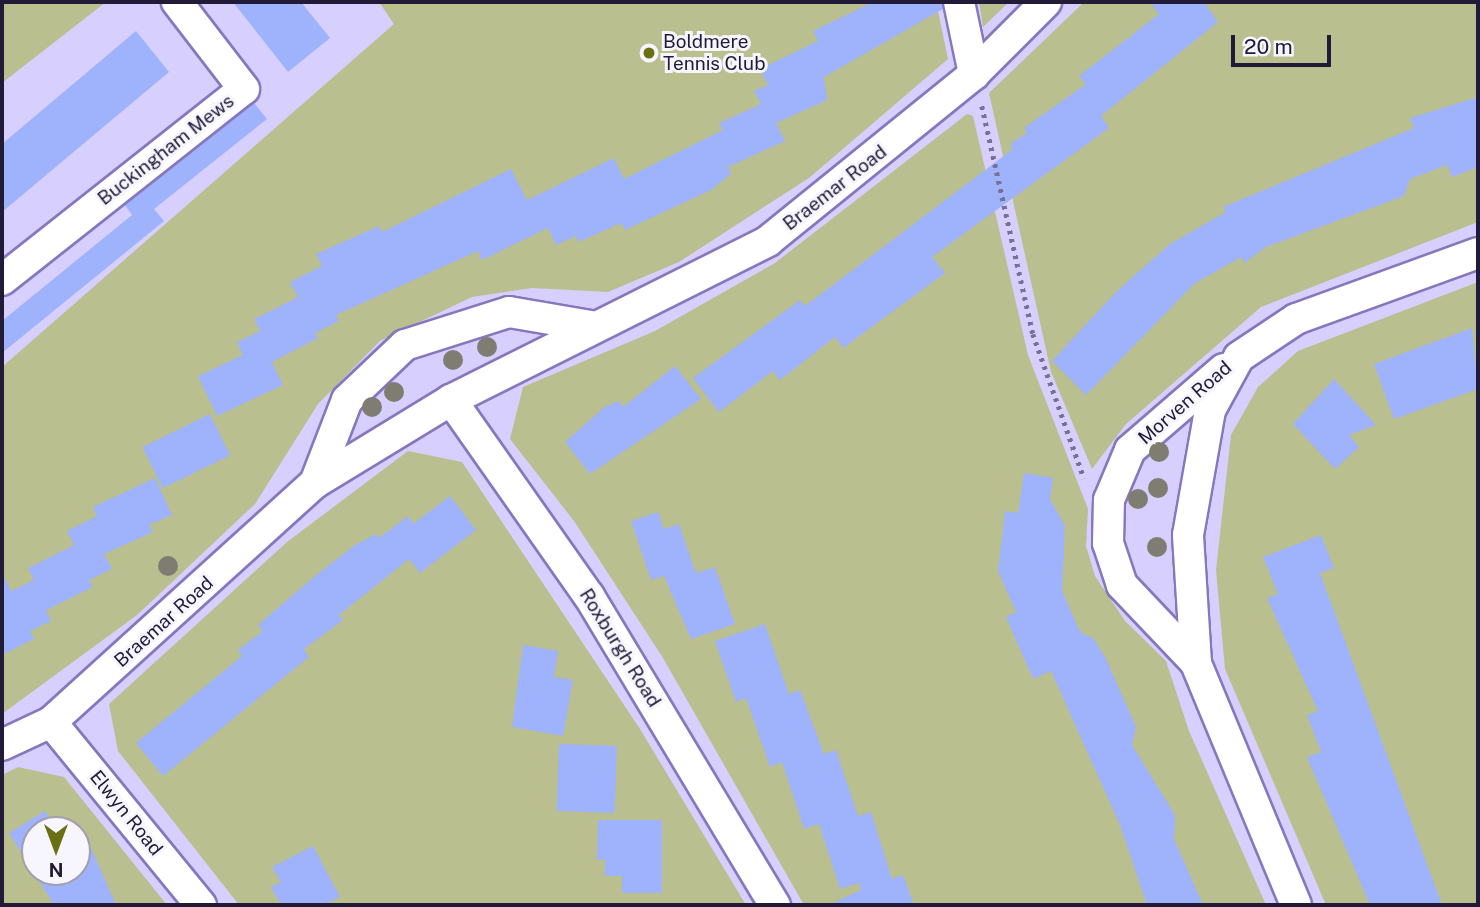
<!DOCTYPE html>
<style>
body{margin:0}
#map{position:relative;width:1480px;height:907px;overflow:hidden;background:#d7cffe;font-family:"Public Sans",sans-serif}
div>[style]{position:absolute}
.green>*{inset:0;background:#babf8f}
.building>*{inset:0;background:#9fb2fc;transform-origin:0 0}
.path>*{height:4.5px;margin-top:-2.25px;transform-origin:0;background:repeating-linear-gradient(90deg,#787096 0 3.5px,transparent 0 8.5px)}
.roads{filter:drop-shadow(2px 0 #8677be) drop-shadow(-2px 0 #8677be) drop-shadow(0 2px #8677be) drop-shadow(0 -2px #8677be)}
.street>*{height:30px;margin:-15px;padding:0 15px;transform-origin:15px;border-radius:15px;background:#fff}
.trees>*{width:20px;height:20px;margin:-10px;border-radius:50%;background:#7f7d72}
.dots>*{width:19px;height:19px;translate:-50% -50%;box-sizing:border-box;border:4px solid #f7f6fe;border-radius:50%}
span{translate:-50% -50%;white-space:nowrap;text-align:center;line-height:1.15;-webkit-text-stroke:6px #f7f6fe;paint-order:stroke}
.poi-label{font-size:19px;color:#221b38}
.left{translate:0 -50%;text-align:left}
.street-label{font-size:19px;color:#221b38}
.frame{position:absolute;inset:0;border:4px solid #221b38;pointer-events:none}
.north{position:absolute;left:21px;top:816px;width:70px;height:70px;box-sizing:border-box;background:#f7f6fe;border:2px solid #a29eaf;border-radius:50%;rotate:180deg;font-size:19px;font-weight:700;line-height:28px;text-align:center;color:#221b38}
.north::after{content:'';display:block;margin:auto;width:24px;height:32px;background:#6a6f14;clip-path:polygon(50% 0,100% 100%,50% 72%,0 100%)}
.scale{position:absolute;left:1231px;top:35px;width:100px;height:32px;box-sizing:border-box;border:4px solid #221b38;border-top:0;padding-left:9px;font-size:21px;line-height:24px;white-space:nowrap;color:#221b38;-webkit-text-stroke:5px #f7f6fe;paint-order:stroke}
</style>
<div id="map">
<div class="green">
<i style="clip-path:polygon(2px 2px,106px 2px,2px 83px)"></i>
<i style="clip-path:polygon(379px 2px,936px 2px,948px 59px,809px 178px,679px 262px,608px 292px,532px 288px,472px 297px,380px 341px,318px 404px,255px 504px,137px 615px,2px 714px,2px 367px,394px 24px)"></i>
<i style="clip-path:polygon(979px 2px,1009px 2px,983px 27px)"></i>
<i style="clip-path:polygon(1084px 2px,1478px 2px,1478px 222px,1261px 307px,1126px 424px,1092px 469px,1051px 372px,989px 93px)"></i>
<i style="clip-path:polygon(967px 114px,973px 116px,1028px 355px,1088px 509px,1086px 546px,1095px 576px,1125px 621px,1166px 661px,1189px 731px,1266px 905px,804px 905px,663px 658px,574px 521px,510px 439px,523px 387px,655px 331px,775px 263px)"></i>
<i style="clip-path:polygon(1478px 282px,1478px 905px,1326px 905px,1225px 669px,1216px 570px,1231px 435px,1258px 387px,1298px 351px)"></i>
<i style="clip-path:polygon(408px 451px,462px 462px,640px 729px,746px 905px,239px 905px,118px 751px,109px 704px,287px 542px)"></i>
<i style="clip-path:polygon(evenodd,18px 767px,64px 777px,167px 905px,2px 905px,2px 775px,18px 767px,35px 830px,77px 830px,77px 872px,35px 872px,35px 830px)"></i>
</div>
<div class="building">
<i style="clip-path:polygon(233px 2px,301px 2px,330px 38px,288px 72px)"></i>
<i style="clip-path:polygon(873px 2px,942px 2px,943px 9px,824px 77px,827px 100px,776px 123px,785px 141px,728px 167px,731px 174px,711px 190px,625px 230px,621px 223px,579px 242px,576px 236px,556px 245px,548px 228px,482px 260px,478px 251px,336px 315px,339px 321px,315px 333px,318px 338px,272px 362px,283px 385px,217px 416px,198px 376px,243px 355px,237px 342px,260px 331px,254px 319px,298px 297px,290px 282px,322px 266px,316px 254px,379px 226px,382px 232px,511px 169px,527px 200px,614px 158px,624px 179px,723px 130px,719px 123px,761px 104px,754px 91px,768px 85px,760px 69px,818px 41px,813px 31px)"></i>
<i style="clip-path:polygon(1150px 2px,1204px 2px,1218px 22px,1101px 116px,1109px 128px,932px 257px,945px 273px,843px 348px,835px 337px,780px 380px,773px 371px,719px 412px,693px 378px,800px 300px,805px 306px,1013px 149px,1010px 144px,1027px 133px,1024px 128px,1086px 84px,1079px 76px,1159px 14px)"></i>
<i style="clip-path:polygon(136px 31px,169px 72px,2px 212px,2px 144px)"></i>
<i style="clip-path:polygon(1478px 97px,1478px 167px,1452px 177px,1447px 165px,1410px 179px,1404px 196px,1266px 247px,1244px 263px,1241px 257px,1194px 284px,1086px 395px,1052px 361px,1118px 290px,1170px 244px,1226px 212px,1223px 207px,1414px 128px,1410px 118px)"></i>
<i style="clip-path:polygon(254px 103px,267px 119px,154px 209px,164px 221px,2px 353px,2px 321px,132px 215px,125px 205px)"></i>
<i style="clip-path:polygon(1472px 328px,1478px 389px,1394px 419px,1374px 364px)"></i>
<i style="clip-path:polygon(675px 366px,701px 399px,590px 474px,565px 442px,606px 406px,619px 401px,623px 407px)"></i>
<i style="clip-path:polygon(1334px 379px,1376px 425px,1349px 435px,1359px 447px,1335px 469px,1293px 424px)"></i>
<i style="left:210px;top:414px;width:46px;height:75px;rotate:64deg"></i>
<i style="clip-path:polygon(1024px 473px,1053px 478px,1050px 499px,1065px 526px,1062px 591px,1080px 632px,1094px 639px,1106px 659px,1136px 727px,1132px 745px,1175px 815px,1174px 839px,1203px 905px,1147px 905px,1120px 825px,1051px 671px,1033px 679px,1006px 617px,1016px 612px,998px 571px,1005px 511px,1018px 513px)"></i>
<i style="clip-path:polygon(155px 478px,172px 515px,149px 525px,153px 532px,104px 554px,112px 569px,89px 580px,93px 587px,46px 610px,51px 621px,30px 631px,34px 639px,2px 655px,2px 573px,11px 591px,34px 580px,28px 568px,74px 545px,67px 531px,97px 516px,93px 507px)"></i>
<i style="clip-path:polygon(450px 496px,476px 530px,420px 573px,409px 559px,339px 615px,343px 620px,304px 649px,309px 657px,163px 776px,136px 743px,242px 656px,238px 650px,263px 631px,258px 625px,315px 576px,355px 545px,376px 534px,379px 538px,408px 516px,413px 524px)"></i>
<i style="clip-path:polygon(658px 512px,664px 529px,679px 524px,696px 573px,715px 567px,735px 624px,691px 639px,664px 576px,651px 580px,631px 521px)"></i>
<i style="clip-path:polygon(1321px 535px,1334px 568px,1320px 573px,1442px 905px,1370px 905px,1307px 757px,1321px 752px,1307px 715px,1318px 711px,1267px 598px,1278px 594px,1263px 557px)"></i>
<i style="clip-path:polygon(765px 624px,789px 694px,800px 690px,824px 754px,836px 750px,858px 816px,871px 812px,892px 879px,903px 875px,914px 905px,829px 905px,861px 890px,859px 883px,840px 889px,819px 824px,804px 829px,782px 762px,770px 767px,746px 698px,736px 702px,715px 641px)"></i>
<i style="clip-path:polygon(523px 645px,558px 651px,554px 677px,573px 680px,563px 736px,512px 727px)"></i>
<i style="left:559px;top:744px;width:58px;height:67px;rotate:2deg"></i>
<i style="clip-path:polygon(45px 811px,57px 830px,35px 830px,35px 872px,77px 872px,77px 857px,91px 848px,116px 905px,54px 905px,9px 833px)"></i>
<i style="clip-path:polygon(598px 820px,662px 820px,662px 893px,622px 893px,622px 876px,605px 876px,605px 860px,597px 860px)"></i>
<i style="clip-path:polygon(313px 846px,340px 897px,324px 905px,281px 905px,271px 887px,281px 882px,272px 867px)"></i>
</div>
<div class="path">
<i style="left:982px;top:106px;width:234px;rotate:77.4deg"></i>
<i style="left:1033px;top:334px;width:153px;rotate:70.5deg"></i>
</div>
<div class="roads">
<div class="street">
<i style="left:959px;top:2px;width:74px;rotate:78.2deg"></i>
<i style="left:2px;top:280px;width:308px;rotate:-38.3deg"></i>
<i style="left:244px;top:89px;width:110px;rotate:-127.6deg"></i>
<i style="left:451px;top:400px;width:240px;rotate:54.9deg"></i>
<i style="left:589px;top:596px;width:361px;rotate:59deg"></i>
<i style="left:315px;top:483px;width:89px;rotate:-68.9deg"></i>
<i style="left:347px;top:400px;width:80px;rotate:-43.5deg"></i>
<i style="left:405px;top:345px;width:109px;rotate:-17.6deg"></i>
<i style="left:509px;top:312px;width:83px;rotate:9.7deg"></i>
<i style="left:1196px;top:663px;width:108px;rotate:-133.5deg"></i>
<i style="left:1122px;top:585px;width:44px;rotate:-108.4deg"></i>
<i style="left:1108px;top:543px;width:43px;rotate:-88.7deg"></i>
<i style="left:1109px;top:500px;width:54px;rotate:-67.2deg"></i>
<i style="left:1130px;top:450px;width:124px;rotate:-40.8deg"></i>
<i style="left:51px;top:722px;width:237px;rotate:50.7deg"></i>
<i style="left:2px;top:745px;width:54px;rotate:-25.1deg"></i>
<i style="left:51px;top:722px;width:356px;rotate:-42.2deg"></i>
<i style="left:315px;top:483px;width:159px;rotate:-31.4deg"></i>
<i style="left:451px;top:400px;width:355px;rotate:-26.6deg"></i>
<i style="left:768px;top:241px;width:265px;rotate:-39deg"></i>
<i style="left:974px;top:74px;width:102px;rotate:-45deg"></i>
<i style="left:1296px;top:905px;width:262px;rotate:-112.5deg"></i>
<i style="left:1196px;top:663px;width:128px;rotate:-93.6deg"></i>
<i style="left:1188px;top:535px;width:127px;rotate:-80deg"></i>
<i style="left:1210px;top:410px;width:60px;rotate:-61.3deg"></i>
<i style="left:1239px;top:357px;width:69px;rotate:-33.7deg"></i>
<i style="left:1296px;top:319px;width:194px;rotate:-19.9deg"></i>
</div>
</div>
<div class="trees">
<i style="left:487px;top:347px"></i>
<i style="left:453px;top:360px"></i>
<i style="left:394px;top:392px"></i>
<i style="left:372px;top:407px"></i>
<i style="left:1159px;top:452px"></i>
<i style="left:1158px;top:488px"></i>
<i style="left:1138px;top:499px"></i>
<i style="left:1157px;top:547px"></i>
<i style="left:168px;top:566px"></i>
</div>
<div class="dots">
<i style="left:649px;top:53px;background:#6a6f14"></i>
</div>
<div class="poi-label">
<span class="left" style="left:663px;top:53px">Boldmere<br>Tennis Club</span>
</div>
<div class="street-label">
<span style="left:166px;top:150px;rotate:-38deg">Buckingham Mews</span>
<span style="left:835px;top:188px;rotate:-38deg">Braemar Road</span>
<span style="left:1185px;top:403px;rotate:-41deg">Morven Road</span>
<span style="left:164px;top:622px;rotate:-42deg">Braemar Road</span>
<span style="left:620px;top:648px;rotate:58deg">Roxburgh Road</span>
<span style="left:126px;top:813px;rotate:51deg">Elwyn Road</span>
</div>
<div class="frame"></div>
<div class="north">N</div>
<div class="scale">20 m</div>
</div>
